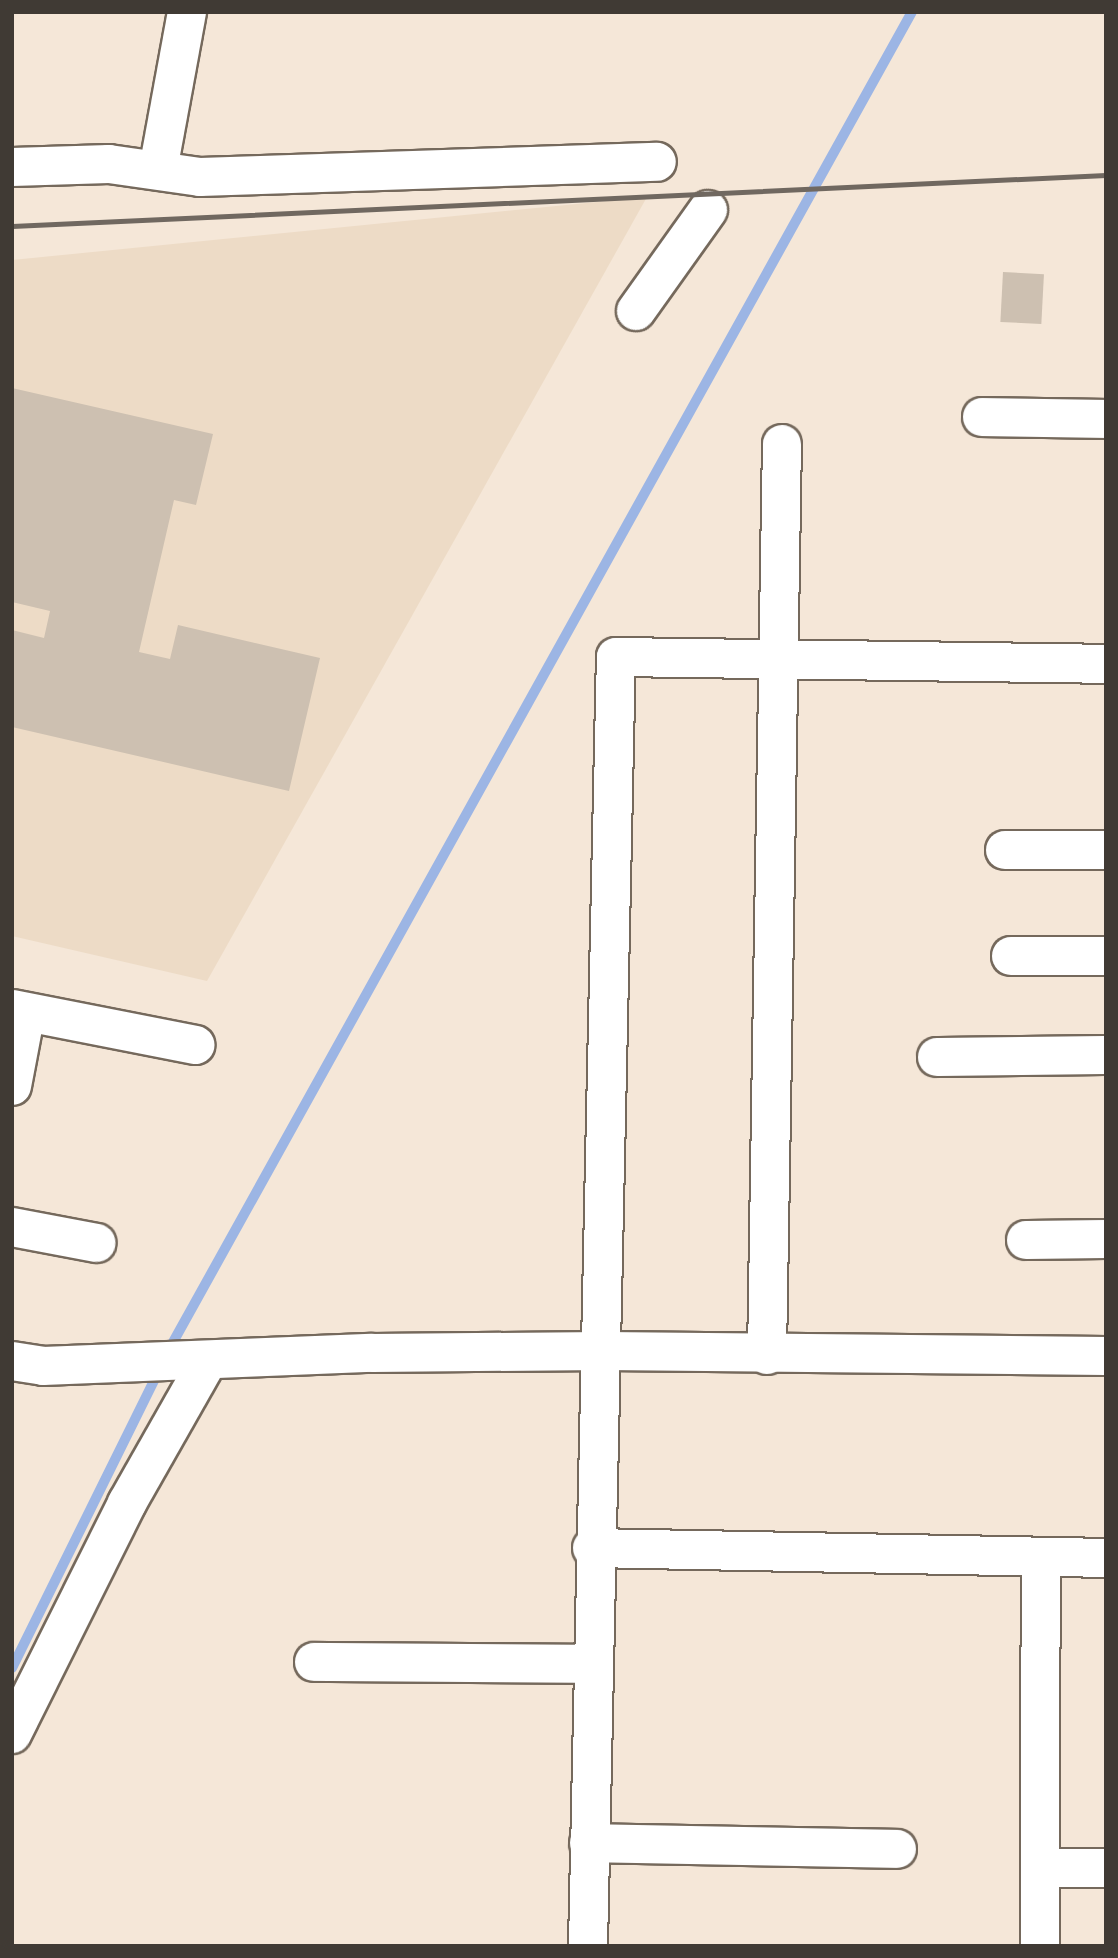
<!DOCTYPE html>
<style>
body{margin:0}
#map{position:relative;width:1118px;height:1958px;overflow:hidden;background:#f5e7d8;font-family:Figtree,sans-serif}
div>[style]{position:absolute}
.built>*{inset:0;background:#eddbc6}
.stream>*{height:10px;margin:-5px;padding:0 5px;transform-origin:5px;border-radius:5px;background:#9cb5e4}
.building>*{inset:0;background:#cdc0b1;transform-origin:0 0}
.roads{filter:drop-shadow(2px 0 #75695c) drop-shadow(-2px 0 #75695c) drop-shadow(0 2px #75695c) drop-shadow(0 -2px #75695c)}
.minor>*{height:38px;margin:-19px;padding:0 19px;transform-origin:19px;border-radius:19px;background:#fff}
.rail>*{height:5px;margin:-2.5px;padding:0 2.5px;transform-origin:2.5px;border-radius:2.5px;background:#706860}
span{translate:-50% -50%;white-space:nowrap;text-align:center;line-height:1.15;-webkit-text-stroke:6px #fef6ed;paint-order:stroke}
.frame{position:absolute;inset:0;border:14px solid #403a34;pointer-events:none}
</style>
<div id="map">
<div class="built">
<i style="clip-path:polygon(647px 197px,207px 981px,12px 936px,12px 260px)"></i>
</div>
<div class="stream">
<i style="left:167px;top:1353px;width:1534px;rotate:-60.95deg"></i>
<i style="left:12px;top:1668px;width:332px;rotate:-63.7deg"></i>
</div>
<div class="building">
<i style="left:1003px;top:272px;width:41px;height:50px;rotate:3deg"></i>
<i style="clip-path:polygon(12px 388px,213px 434px,196px 505px,174px 500px,139px 652px,170px 659px,178px 625px,320px 658px,289px 791px,12px 727px,12px 630px,44px 638px,50px 611px,12px 602px)"></i>
</div>
<div class="roads">
<div class="minor">
<i style="left:12px;top:167px;width:97px;rotate:-1.8deg"></i>
<i style="left:109px;top:164px;width:92px;rotate:8.1deg"></i>
<i style="left:200px;top:177px;width:457px;rotate:-1.9deg"></i>
<i style="left:158px;top:170px;width:161px;rotate:-79.6deg"></i>
<i style="left:636px;top:311px;width:124px;rotate:-54.5deg"></i>
<i style="left:982px;top:417px;width:124px;rotate:0.9deg"></i>
<i style="left:1005px;top:850px;width:101px"></i>
<i style="left:1011px;top:956px;width:95px"></i>
<i style="left:12px;top:1009px;width:187px;rotate:11.1deg"></i>
<i style="left:937px;top:1057px;width:169px;rotate:-0.7deg"></i>
<i style="left:12px;top:1086px;width:75px;rotate:-79.3deg"></i>
<i style="left:12px;top:1227px;width:86px;rotate:10.7deg"></i>
<i style="left:1026px;top:1240px;width:80px;rotate:-0.7deg"></i>
<i style="left:767px;top:1355px;width:911px;rotate:-89.06deg"></i>
<i style="left:12px;top:1361px;width:31px;rotate:9deg"></i>
<i style="left:43px;top:1366px;width:329px;rotate:-2.3deg"></i>
<i style="left:372px;top:1353px;width:232px;rotate:-0.5deg"></i>
<i style="left:604px;top:1351px;width:502px;rotate:0.57deg"></i>
<i style="left:592px;top:1548px;width:514px;rotate:1.11deg"></i>
<i style="left:314px;top:1662px;width:277px;rotate:0.4deg"></i>
<i style="left:12px;top:1734px;width:258px;rotate:-63.5deg"></i>
<i style="left:127px;top:1503px;width:162px;rotate:-60.4deg"></i>
<i style="left:589px;top:1843px;width:308px;rotate:1.1deg"></i>
<i style="left:1041px;top:1868px;width:65px"></i>
<i style="left:588px;top:1946px;width:1289px;rotate:-88.76deg"></i>
<i style="left:616px;top:657px;width:490px;rotate:0.8deg"></i>
<i style="left:1040px;top:1946px;width:389px;rotate:-89.9deg"></i>
</div>
</div>
<div class="rail">
<i style="left:12px;top:226px;width:1095px;rotate:-2.67deg"></i>
</div>
<div class="frame"></div>
</div>
